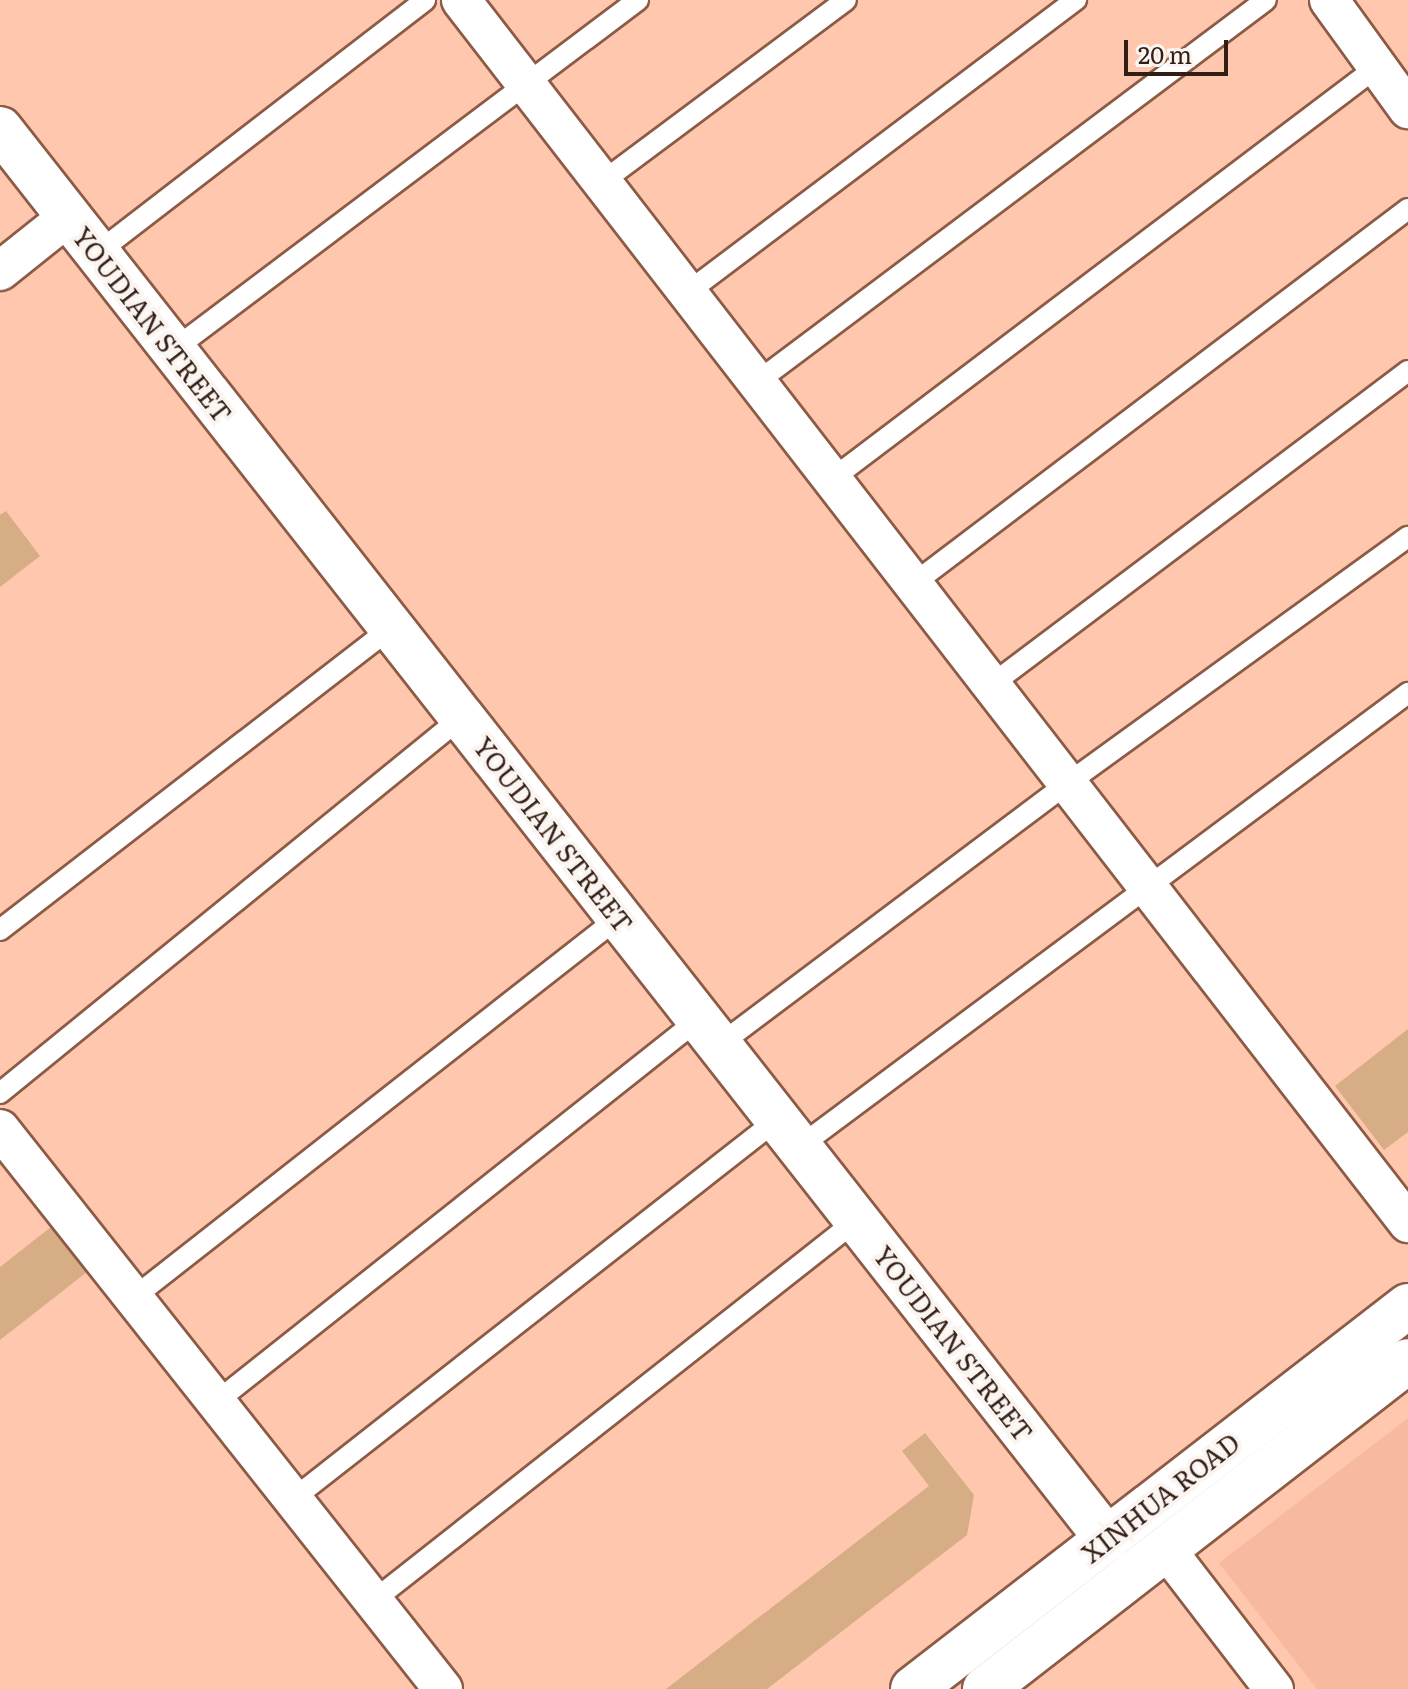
<!DOCTYPE html>
<style>
body{margin:0}
#map{position:relative;width:1408px;height:1689px;overflow:hidden;background:#ffc7ae;font-family:Literata,serif}
div>[style]{position:absolute}
.built>*{inset:0;background:#f8ba9f}
.building>*{inset:0;background:#d6ad85}
.roads{filter:drop-shadow(2px 0 #8c5b46) drop-shadow(-2px 0 #8c5b46) drop-shadow(0 2px #8c5b46) drop-shadow(0 -2px #8c5b46)}
.lane>*{height:20px;margin:-10px;padding:0 10px;transform-origin:10px;border-radius:10px;background:#fff}
.street>*{height:38px;margin:-19px;padding:0 19px;transform-origin:19px;border-radius:19px;background:#fff}
.secondary>*{height:44px;margin:-22px;padding:0 22px;transform-origin:22px;border-radius:22px;background:#fff}
span{translate:-50% -50%;white-space:nowrap;text-align:center;line-height:1.15;-webkit-text-stroke:8px #fbf5f2;paint-order:stroke}
.street-label{font-size:26px;color:#321e15}
.scale{position:absolute;left:1124px;top:40px;width:104px;height:36px;box-sizing:border-box;border:4px solid #321e15;border-top:0;padding-left:10px;font-size:24px;line-height:28px;white-space:nowrap;color:#321e15;-webkit-text-stroke:6px #fbf5f2;paint-order:stroke}
</style>
<div id="map">
<div class="built">
<i style="clip-path:polygon(1408px 1418px,1408px 1689px,1317px 1689px,1219px 1563px)"></i>
</div>
<div class="building">
<i style="clip-path:polygon(6px 511px,40px 556px,0 587px,0 515px)"></i>
<i style="clip-path:polygon(1408px 1029px,1408px 1132px,1384px 1150px,1335px 1086px)"></i>
<i style="clip-path:polygon(51px 1227px,87px 1272px,0 1340px,0 1267px)"></i>
<i style="clip-path:polygon(925px 1433px,974px 1495px,967px 1535px,767px 1689px,666px 1689px,929px 1486px,902px 1451px)"></i>
</div>
<div class="roads">
<div class="lane">
<i style="left:602px;top:182px;width:304px;rotate:-36.7deg"></i>
<i style="left:97px;top:253px;width:414px;rotate:-37.6deg"></i>
<i style="left:688px;top:292px;width:486px;rotate:-37deg"></i>
<i style="left:173px;top:350px;width:582px;rotate:-36.97deg"></i>
<i style="left:757px;top:382px;width:636px;rotate:-36.89deg"></i>
<i style="left:832px;top:479px;width:683px;rotate:-37.09deg"></i>
<i style="left:913px;top:584px;width:621px;rotate:-37.15deg"></i>
<i style="left:991px;top:685px;width:522px;rotate:-36.98deg"></i>
<i style="left:0;top:930px;width:495px;rotate:-37.7deg"></i>
<i style="left:719px;top:1045px;width:436px;rotate:-36.9deg"></i>
<i style="left:1068px;top:783px;width:420px;rotate:-35.9deg"></i>
<i style="left:0;top:1093px;width:596px;rotate:-39.14deg"></i>
<i style="left:799px;top:1147px;width:760px;rotate:-36.7deg"></i>
<i style="left:133px;top:1298px;width:618px;rotate:-38.09deg"></i>
<i style="left:216px;top:1402px;width:616px;rotate:-38.41deg"></i>
<i style="left:293px;top:1499px;width:616px;rotate:-38.08deg"></i>
<i style="left:373px;top:1601px;width:616px;rotate:-38.21deg"></i>
</div>
<div class="street">
<i style="left:461px;top:0;width:1547px;rotate:52.25deg"></i>
<i style="left:1329px;top:0;width:135px;rotate:54.1deg"></i>
<i style="left:0;top:271px;width:88px;rotate:-38.6deg"></i>
<i style="left:0;top:1129px;width:714px;rotate:51.65deg"></i>
<i style="left:1166px;top:1549px;width:177px;rotate:52.4deg"></i>
</div>
<div class="secondary">
<i style="left:0;top:129px;width:1793px;rotate:51.86deg"></i>
<i style="left:913px;top:1689px;width:626px;rotate:-37.73deg"></i>
<i style="left:985px;top:1689px;width:535px;rotate:-37.79deg"></i>
</div>
</div>
<div class="street-label">
<span style="left:153px;top:324px;rotate:52deg">YOUDIAN STREET</span>
<span style="left:554px;top:834px;rotate:52deg">YOUDIAN STREET</span>
<span style="left:954px;top:1343px;rotate:52deg">YOUDIAN STREET</span>
<span style="left:1160px;top:1497px;rotate:-38deg">XINHUA ROAD</span>
</div>
<div class="scale">20 m</div>
</div>
